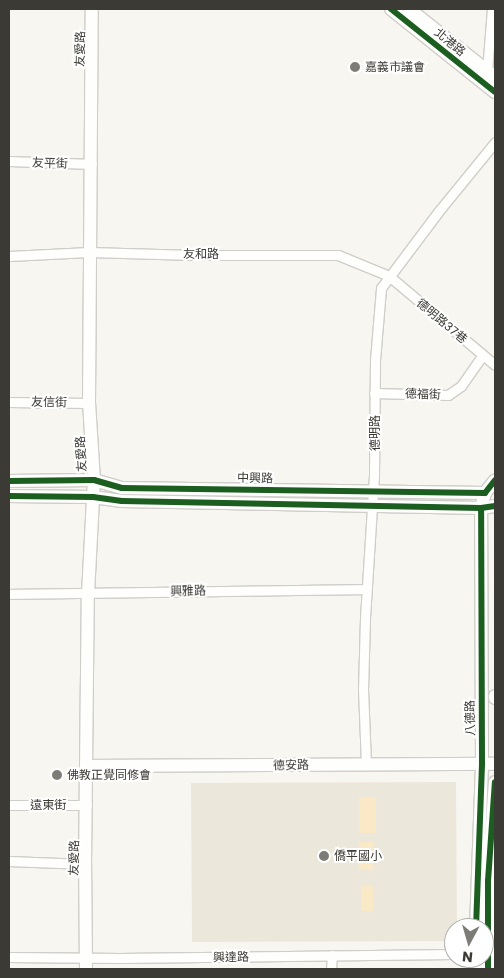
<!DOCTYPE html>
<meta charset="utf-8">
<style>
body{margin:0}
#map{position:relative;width:504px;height:978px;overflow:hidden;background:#f8f6f0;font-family:Poppins,"Noto Sans TC",sans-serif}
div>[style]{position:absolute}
.built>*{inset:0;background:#ece7db}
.green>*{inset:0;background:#fae9c6;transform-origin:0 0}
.roads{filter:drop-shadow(1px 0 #d0ceca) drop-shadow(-1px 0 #d0ceca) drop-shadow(0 1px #d0ceca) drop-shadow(0 -1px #d0ceca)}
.street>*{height:9px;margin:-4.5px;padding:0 4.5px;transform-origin:4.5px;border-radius:4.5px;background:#fefefd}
.secondary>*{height:12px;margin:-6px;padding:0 6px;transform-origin:6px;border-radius:6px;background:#fefefd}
.cycleway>*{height:6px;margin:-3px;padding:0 3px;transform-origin:3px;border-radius:3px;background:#1b5e20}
.dots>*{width:14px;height:14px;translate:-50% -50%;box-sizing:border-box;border:2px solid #fff;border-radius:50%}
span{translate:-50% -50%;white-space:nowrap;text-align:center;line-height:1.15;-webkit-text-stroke:4px #fff;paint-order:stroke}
.street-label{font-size:12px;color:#3c3a35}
.poi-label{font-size:12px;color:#3c3a35}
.left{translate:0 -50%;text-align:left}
.frame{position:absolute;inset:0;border:10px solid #3c3a35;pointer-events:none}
.north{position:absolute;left:444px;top:918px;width:50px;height:50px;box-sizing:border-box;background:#fff;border:1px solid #b1b0ae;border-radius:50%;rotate:186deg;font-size:14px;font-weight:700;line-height:20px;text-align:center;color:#3c3a35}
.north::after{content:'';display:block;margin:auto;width:18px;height:22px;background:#7e7c76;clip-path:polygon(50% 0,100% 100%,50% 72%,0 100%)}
</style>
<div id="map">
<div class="built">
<i style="clip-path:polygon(456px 782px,457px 928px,454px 928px,454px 941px,192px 942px,191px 783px)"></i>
</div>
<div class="green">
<i style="left:359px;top:797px;width:17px;height:36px"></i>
<i style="left:359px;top:842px;width:14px;height:28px"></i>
<i style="left:361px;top:886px;width:12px;height:25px"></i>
</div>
<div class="roads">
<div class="street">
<i style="left:487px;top:71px;width:62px;rotate:-85.4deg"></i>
<i style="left:9px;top:161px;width:83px;rotate:2.1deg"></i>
<i style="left:9px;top:256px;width:80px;rotate:-2.9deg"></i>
<i style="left:89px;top:252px;width:105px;rotate:1.6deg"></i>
<i style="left:194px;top:255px;width:144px"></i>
<i style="left:338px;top:255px;width:55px;rotate:22.4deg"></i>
<i style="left:389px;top:276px;width:138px;rotate:40deg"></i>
<i style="left:374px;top:393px;width:74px;rotate:1.5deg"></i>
<i style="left:448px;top:395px;width:16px;rotate:-35deg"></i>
<i style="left:461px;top:386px;width:38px;rotate:-55deg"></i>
<i style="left:9px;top:402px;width:80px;rotate:0.7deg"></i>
<i style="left:9px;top:594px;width:357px;rotate:-0.8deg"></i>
<i style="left:366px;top:764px;width:74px;rotate:-92.3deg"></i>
<i style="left:363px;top:690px;width:72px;rotate:-88.4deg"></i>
<i style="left:365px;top:618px;width:142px;rotate:-86.4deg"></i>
<i style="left:374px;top:476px;width:116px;rotate:-89.5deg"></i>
<i style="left:375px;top:360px;width:72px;rotate:-85.2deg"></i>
<i style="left:381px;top:288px;width:95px;rotate:-53.1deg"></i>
<i style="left:438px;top:212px;width:90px;rotate:-50.8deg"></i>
<i style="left:9px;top:805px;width:78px"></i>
<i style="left:9px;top:861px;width:76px;rotate:2.3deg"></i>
<i style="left:9px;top:957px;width:110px;rotate:0.5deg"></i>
<i style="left:119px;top:958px;width:335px;rotate:-0.7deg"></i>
<i style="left:331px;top:969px;width:14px;rotate:-86deg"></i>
</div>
<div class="secondary">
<i style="left:391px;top:9px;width:133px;rotate:38.6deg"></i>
<i style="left:409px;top:9px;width:110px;rotate:38.3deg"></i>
<i style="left:9px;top:481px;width:85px;rotate:-0.7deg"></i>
<i style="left:94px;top:480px;width:29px;rotate:16deg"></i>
<i style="left:122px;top:488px;width:363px;rotate:0.8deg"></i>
<i style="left:9px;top:496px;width:84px;rotate:0.7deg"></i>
<i style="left:93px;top:497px;width:29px;rotate:8deg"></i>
<i style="left:122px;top:501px;width:359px;rotate:1.1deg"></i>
<i style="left:481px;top:508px;width:14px;rotate:-8deg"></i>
<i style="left:495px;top:696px;width:2px;rotate:90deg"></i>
<i style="left:87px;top:766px;width:408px;rotate:-0.3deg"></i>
<i style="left:476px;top:928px;width:164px;rotate:-87.9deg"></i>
<i style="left:482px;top:764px;width:256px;rotate:-90.2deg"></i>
<i style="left:481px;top:508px;width:16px;rotate:-75deg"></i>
<i style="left:485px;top:493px;width:16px;rotate:-52deg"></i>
<i style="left:86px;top:969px;width:105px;rotate:-90.5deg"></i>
<i style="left:85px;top:864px;width:270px;rotate:-89.4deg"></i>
<i style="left:88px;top:594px;width:114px;rotate:-87deg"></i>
<i style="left:94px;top:480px;width:77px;rotate:-93.7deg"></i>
<i style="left:89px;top:403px;width:394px;rotate:-89.6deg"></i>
<i style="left:476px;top:969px;width:11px;rotate:-90deg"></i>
<i style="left:488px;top:969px;width:88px;rotate:-90deg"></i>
<i style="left:488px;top:881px;width:99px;rotate:-86deg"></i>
</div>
</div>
<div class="cycleway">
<i style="left:391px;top:9px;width:133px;rotate:38.6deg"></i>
<i style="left:9px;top:481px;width:85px;rotate:-0.7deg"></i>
<i style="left:94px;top:480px;width:29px;rotate:16deg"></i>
<i style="left:122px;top:488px;width:363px;rotate:0.8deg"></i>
<i style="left:485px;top:493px;width:16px;rotate:-52deg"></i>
<i style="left:9px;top:496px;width:84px;rotate:0.7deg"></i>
<i style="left:93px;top:497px;width:29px;rotate:8deg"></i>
<i style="left:122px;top:501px;width:359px;rotate:1.1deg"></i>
<i style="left:481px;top:508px;width:14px;rotate:-8deg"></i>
<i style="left:476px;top:928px;width:164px;rotate:-87.9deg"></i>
<i style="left:482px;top:764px;width:256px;rotate:-90.2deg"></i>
<i style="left:488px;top:969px;width:88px;rotate:-90deg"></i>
<i style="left:488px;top:881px;width:99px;rotate:-86deg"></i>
</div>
<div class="dots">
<i style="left:355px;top:67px;background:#7e7c76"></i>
<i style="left:57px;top:775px;background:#7e7c76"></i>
<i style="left:324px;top:856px;background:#7e7c76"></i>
</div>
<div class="street-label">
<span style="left:450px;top:42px;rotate:39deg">北港路</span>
<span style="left:80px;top:49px;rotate:-89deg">友愛路</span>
<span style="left:50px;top:163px;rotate:2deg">友平街</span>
<span style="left:201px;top:254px">友和路</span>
<span style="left:442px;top:321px;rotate:40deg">德明路37巷</span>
<span style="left:423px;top:394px;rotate:2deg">德福街</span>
<span style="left:49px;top:402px;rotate:1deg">友信街</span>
<span style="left:375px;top:433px;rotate:-90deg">德明路</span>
<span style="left:81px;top:454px;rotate:-93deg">友愛路</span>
<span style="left:255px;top:478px;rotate:1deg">中興路</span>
<span style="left:188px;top:591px;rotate:-2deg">興雅路</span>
<span style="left:470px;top:718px;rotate:-91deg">八德路</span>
<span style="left:291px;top:765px;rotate:-1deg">德安路</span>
<span style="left:48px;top:805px">遠東街</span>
<span style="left:74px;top:858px;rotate:-89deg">友愛路</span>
<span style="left:231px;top:957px;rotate:-1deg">興達路</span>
</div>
<div class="poi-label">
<span class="left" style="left:365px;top:67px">嘉義市議會</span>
<span class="left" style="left:67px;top:775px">佛教正覺同修會</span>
<span class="left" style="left:334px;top:856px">僑平國小</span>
</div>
<div class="frame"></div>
<div class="north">N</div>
</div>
